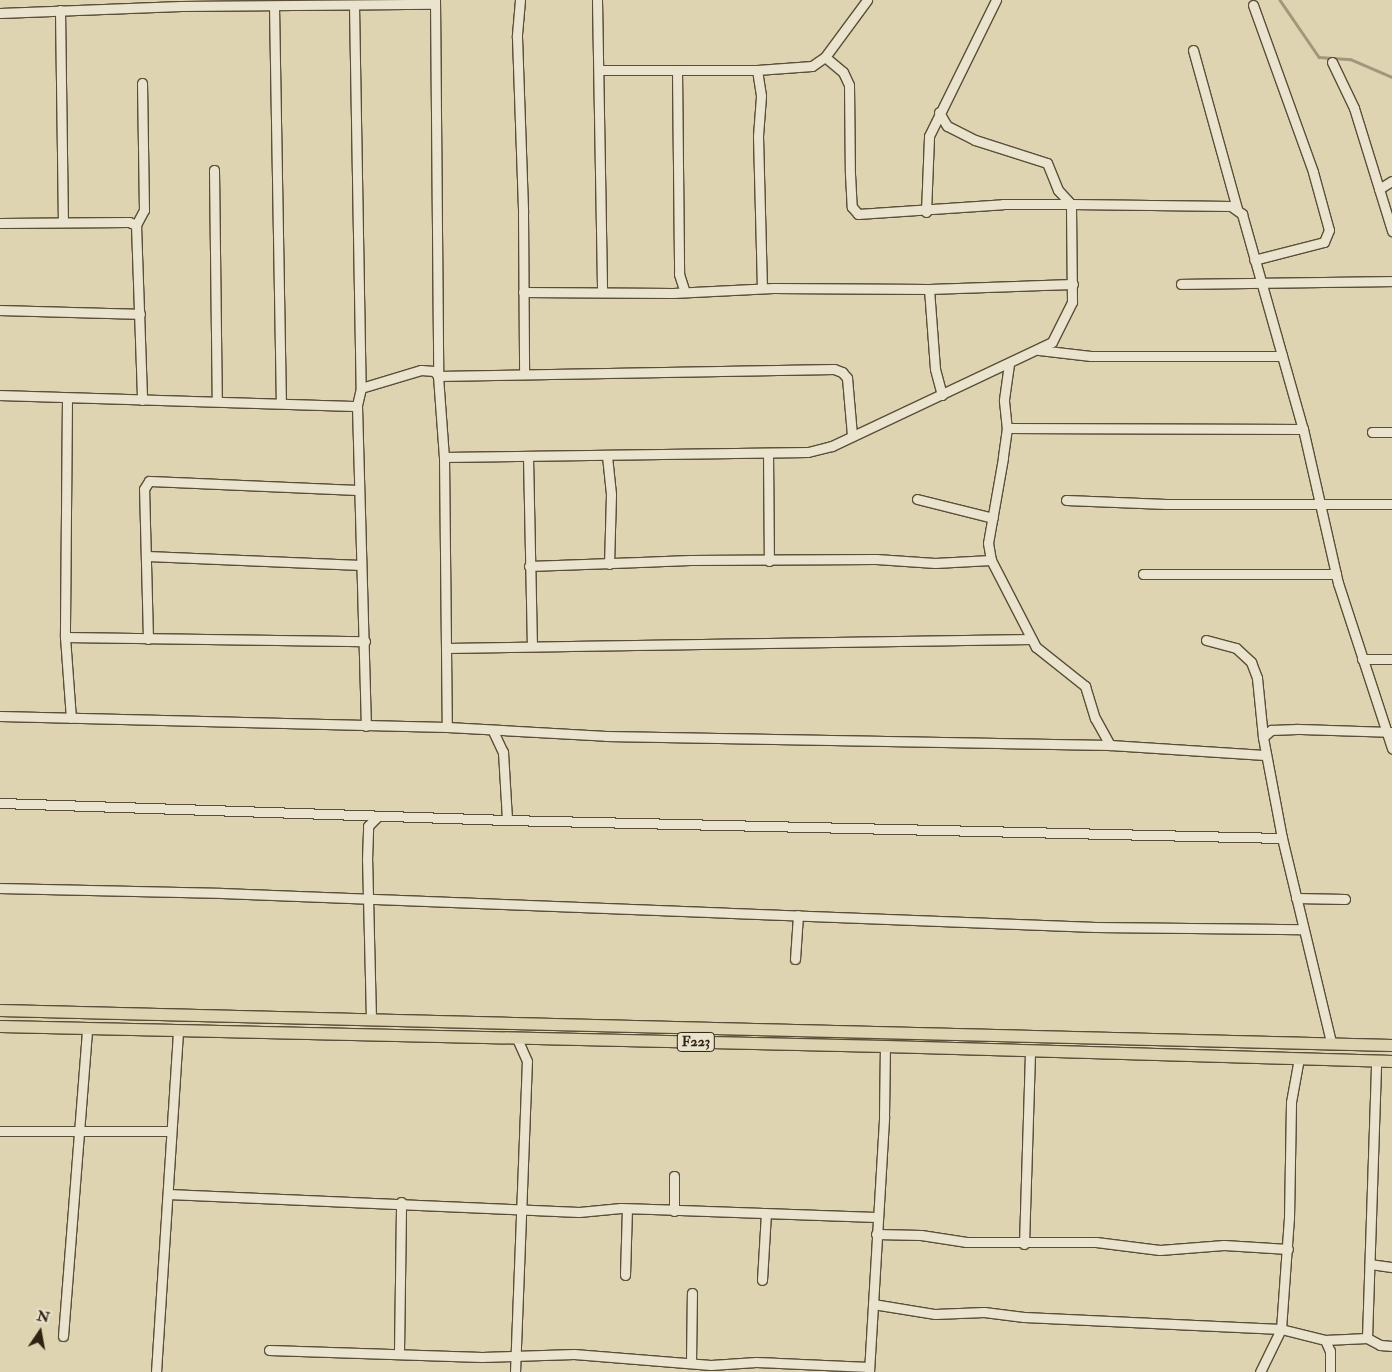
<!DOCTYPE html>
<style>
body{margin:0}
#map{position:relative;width:1392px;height:1372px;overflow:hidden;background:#dfd4b2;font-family:"IM FELL Double Pica",serif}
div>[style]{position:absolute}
.stream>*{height:2.5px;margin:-1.25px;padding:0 1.25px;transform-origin:1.25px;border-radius:1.25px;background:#a3977b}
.roads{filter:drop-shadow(1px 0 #5b4e38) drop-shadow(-1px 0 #5b4e38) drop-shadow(0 1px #5b4e38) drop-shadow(0 -1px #5b4e38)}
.minor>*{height:9px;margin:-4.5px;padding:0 4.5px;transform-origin:4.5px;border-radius:4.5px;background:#eae3cd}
.major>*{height:11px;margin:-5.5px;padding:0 5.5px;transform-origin:5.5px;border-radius:5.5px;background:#dfd4b2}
span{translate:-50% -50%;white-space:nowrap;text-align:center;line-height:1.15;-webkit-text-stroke:4px #eae3cd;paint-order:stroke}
.shield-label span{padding:1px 4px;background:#eae3cd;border:1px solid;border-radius:4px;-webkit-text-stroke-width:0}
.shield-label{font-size:14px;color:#2f2210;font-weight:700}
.north{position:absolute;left:15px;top:1307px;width:50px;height:50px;-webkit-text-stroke:4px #eae3cd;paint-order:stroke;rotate:12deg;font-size:14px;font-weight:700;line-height:20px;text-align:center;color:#2f2210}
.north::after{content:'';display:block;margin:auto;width:18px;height:22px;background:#2f2210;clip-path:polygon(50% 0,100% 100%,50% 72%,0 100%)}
</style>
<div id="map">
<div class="stream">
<i style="left:1280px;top:0;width:69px;rotate:55.6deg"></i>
<i style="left:1319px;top:57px;width:31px;rotate:4deg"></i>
<i style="left:1350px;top:59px;width:46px;rotate:23.2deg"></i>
</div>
<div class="roads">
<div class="minor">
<i style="left:435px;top:0;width:376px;rotate:89.5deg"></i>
<i style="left:438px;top:376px;width:81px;rotate:85.8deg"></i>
<i style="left:444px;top:457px;width:270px;rotate:89.4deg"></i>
<i style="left:520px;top:0;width:37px;rotate:95deg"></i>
<i style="left:517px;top:37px;width:176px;rotate:88deg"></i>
<i style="left:523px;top:213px;width:159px;rotate:89.6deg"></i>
<i style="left:597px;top:0;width:291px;rotate:89deg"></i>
<i style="left:354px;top:5px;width:383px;rotate:89deg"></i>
<i style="left:361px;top:388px;width:18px;rotate:103deg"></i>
<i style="left:357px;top:406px;width:320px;rotate:88.4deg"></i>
<i style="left:1253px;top:5px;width:177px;rotate:70.2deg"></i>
<i style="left:1313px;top:172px;width:60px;rotate:74.6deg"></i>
<i style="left:1329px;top:230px;width:13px;rotate:113deg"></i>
<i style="left:1324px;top:242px;width:72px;rotate:165.6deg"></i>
<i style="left:274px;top:6px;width:397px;rotate:89deg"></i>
<i style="left:60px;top:10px;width:212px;rotate:89.2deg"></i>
<i style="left:0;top:13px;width:181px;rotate:-2.2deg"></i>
<i style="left:181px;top:6px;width:254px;rotate:-0.5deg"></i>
<i style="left:1193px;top:50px;width:165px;rotate:74.5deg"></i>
<i style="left:825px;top:57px;width:23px;rotate:40deg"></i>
<i style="left:843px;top:72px;width:14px;rotate:65deg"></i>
<i style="left:849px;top:85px;width:89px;rotate:89.4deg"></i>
<i style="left:850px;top:174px;width:33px;rotate:87deg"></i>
<i style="left:852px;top:207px;width:9px;rotate:49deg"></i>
<i style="left:858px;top:214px;width:145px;rotate:-3.9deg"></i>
<i style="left:1003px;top:204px;width:68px"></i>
<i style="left:1071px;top:204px;width:160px;rotate:0.7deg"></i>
<i style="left:1231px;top:206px;width:14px;rotate:36deg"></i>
<i style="left:1242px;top:214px;width:223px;rotate:74.2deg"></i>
<i style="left:1303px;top:429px;width:158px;rotate:77.2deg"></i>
<i style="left:1338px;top:583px;width:174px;rotate:71.9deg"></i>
<i style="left:1332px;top:62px;width:51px;rotate:64.4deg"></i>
<i style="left:1354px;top:108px;width:129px;rotate:72.8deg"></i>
<i style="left:599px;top:70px;width:158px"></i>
<i style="left:757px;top:70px;width:55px;rotate:-4.2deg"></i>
<i style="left:812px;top:66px;width:16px;rotate:-35deg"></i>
<i style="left:825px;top:57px;width:71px;rotate:-53.6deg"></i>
<i style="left:677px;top:70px;width:204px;rotate:89.4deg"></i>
<i style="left:679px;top:274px;width:19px;rotate:72deg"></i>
<i style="left:757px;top:70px;width:26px;rotate:81deg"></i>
<i style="left:761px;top:96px;width:40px;rotate:94.3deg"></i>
<i style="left:758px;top:136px;width:152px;rotate:88.5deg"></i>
<i style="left:214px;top:170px;width:231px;rotate:89.3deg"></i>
<i style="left:1379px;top:189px;width:15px;rotate:-32deg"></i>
<i style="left:926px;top:212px;width:76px;rotate:-87.7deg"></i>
<i style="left:929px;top:136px;width:152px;rotate:-63.8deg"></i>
<i style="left:0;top:223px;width:129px;rotate:-0.4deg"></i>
<i style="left:129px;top:222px;width:8px;rotate:23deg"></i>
<i style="left:136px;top:225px;width:175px;rotate:88deg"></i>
<i style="left:136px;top:225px;width:17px;rotate:-62deg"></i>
<i style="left:144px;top:210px;width:127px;rotate:-90.9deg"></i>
<i style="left:1181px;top:284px;width:211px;rotate:-0.8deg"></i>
<i style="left:929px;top:289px;width:80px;rotate:85.7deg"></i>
<i style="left:935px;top:369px;width:27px;rotate:75deg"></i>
<i style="left:523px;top:292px;width:150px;rotate:0.4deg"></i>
<i style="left:673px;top:293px;width:100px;rotate:-2.9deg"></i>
<i style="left:773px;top:288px;width:156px;rotate:0.4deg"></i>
<i style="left:929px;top:289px;width:144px;rotate:-2deg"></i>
<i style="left:0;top:310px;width:140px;rotate:1.6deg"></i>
<i style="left:1039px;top:350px;width:52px;rotate:6.6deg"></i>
<i style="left:1091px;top:356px;width:191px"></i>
<i style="left:1009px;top:364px;width:37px;rotate:98deg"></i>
<i style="left:1004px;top:401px;width:27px;rotate:84deg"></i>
<i style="left:1007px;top:428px;width:30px;rotate:98deg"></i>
<i style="left:1003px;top:458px;width:86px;rotate:100deg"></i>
<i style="left:988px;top:543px;width:17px;rotate:80deg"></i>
<i style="left:991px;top:560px;width:98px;rotate:62.7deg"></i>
<i style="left:1036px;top:647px;width:63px;rotate:38.5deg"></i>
<i style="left:1085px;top:686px;width:34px;rotate:73deg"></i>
<i style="left:1095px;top:718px;width:31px;rotate:61deg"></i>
<i style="left:361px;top:388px;width:63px;rotate:-16.7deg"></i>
<i style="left:421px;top:370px;width:13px;rotate:4deg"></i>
<i style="left:434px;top:371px;width:6px;rotate:51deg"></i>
<i style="left:438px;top:376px;width:396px;rotate:-1deg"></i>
<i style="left:834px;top:369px;width:9px;rotate:21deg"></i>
<i style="left:842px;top:372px;width:8px;rotate:50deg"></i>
<i style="left:847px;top:378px;width:57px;rotate:85deg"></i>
<i style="left:0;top:395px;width:357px;rotate:1.8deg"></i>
<i style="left:67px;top:398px;width:239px;rotate:90.5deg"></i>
<i style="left:65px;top:637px;width:81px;rotate:85.8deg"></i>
<i style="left:1007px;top:428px;width:296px;rotate:0.2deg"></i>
<i style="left:1372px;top:432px;width:20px"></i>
<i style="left:768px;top:453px;width:108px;rotate:89.5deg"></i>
<i style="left:607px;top:456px;width:38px;rotate:84deg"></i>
<i style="left:611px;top:494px;width:70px;rotate:91.6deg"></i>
<i style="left:444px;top:457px;width:364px;rotate:-0.8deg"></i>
<i style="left:808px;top:452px;width:25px;rotate:-14deg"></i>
<i style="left:832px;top:446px;width:243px;rotate:-25.3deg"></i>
<i style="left:1052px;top:342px;width:45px;rotate:-63.4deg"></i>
<i style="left:1072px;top:302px;width:98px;rotate:-90.6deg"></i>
<i style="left:1071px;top:204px;width:19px;rotate:-133deg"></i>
<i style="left:1058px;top:190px;width:29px;rotate:-112deg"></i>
<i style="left:1047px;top:163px;width:76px;rotate:-162.3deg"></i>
<i style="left:975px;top:140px;width:31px;rotate:-153deg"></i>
<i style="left:947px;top:126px;width:16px;rotate:-120deg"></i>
<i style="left:528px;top:457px;width:188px;rotate:88.8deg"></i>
<i style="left:917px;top:499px;width:78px;rotate:14deg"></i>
<i style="left:1066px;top:500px;width:100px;rotate:2.3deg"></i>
<i style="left:1166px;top:504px;width:226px"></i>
<i style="left:147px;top:556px;width:214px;rotate:2.4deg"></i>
<i style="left:529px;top:566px;width:161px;rotate:-2.1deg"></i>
<i style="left:690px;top:560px;width:186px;rotate:-0.3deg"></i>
<i style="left:876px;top:559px;width:59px;rotate:3.9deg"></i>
<i style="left:935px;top:563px;width:56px;rotate:-3.1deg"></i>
<i style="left:1143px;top:574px;width:193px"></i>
<i style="left:65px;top:637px;width:300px;rotate:0.8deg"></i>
<i style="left:148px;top:639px;width:150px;rotate:-91.5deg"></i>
<i style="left:144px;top:489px;width:9px;rotate:-58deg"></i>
<i style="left:149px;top:481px;width:210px;rotate:2.5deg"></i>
<i style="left:1206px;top:640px;width:31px;rotate:15deg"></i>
<i style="left:1236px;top:648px;width:21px;rotate:43deg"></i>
<i style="left:1251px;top:662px;width:17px;rotate:69deg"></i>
<i style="left:1257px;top:678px;width:59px;rotate:84.2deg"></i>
<i style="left:447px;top:648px;width:584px;rotate:-0.88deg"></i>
<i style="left:1362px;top:659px;width:30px"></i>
<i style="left:0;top:716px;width:447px;rotate:1.4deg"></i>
<i style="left:447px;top:727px;width:159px;rotate:3.2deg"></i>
<i style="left:606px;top:736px;width:504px;rotate:1.02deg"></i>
<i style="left:1110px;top:745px;width:155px;rotate:3.7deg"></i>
<i style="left:493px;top:731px;width:23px;rotate:65deg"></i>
<i style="left:503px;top:752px;width:68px;rotate:86.6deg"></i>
<i style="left:0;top:803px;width:507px;rotate:1.92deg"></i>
<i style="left:507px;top:820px;width:775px;rotate:1.33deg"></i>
<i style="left:0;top:888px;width:221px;rotate:1.3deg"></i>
<i style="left:221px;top:893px;width:875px;rotate:2.23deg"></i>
<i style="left:1095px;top:927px;width:208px;rotate:0.6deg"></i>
<i style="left:1296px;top:898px;width:49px;rotate:1.2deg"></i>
<i style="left:795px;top:959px;width:44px;rotate:-86.1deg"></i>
<i style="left:371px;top:1019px;width:159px;rotate:-91.4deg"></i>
<i style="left:367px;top:860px;width:34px;rotate:-88deg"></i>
<i style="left:368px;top:826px;width:14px;rotate:-45deg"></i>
<i style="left:1331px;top:1042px;width:210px;rotate:-103.5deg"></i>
<i style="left:1282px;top:838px;width:103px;rotate:-100.7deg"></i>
<i style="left:1263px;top:737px;width:11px;rotate:-41deg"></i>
<i style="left:1271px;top:730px;width:26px;rotate:-2deg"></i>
<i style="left:1297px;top:729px;width:95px;rotate:1.8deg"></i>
<i style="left:0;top:1131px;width:171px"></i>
<i style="left:168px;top:1194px;width:411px;rotate:2.5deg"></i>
<i style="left:579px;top:1212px;width:42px;rotate:-5.4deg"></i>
<i style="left:621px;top:1208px;width:255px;rotate:2deg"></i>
<i style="left:674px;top:1211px;width:35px;rotate:-90deg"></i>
<i style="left:876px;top:1234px;width:45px;rotate:1.3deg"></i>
<i style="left:921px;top:1235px;width:46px;rotate:8.8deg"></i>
<i style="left:966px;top:1242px;width:130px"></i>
<i style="left:1096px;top:1242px;width:64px;rotate:7.1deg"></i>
<i style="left:1160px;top:1250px;width:64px;rotate:-4.5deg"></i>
<i style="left:1224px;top:1245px;width:64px;rotate:3.6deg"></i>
<i style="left:1024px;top:1244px;width:194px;rotate:-88.2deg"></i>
<i style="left:1370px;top:1264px;width:22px;rotate:8deg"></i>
<i style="left:625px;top:1275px;width:66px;rotate:-88.3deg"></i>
<i style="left:762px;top:1280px;width:67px;rotate:-86.6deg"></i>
<i style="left:873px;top:1304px;width:63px;rotate:9.2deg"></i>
<i style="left:935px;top:1314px;width:49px;rotate:-2.3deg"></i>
<i style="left:984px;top:1312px;width:40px;rotate:7.1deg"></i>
<i style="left:1024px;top:1317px;width:257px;rotate:2.7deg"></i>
<i style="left:1281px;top:1329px;width:45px;rotate:14deg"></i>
<i style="left:1325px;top:1340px;width:12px;rotate:66deg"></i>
<i style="left:1330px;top:1351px;width:21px;rotate:90deg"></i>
<i style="left:63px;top:1336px;width:308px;rotate:-85.5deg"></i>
<i style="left:1367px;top:1338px;width:15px;rotate:28deg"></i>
<i style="left:1380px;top:1345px;width:12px;rotate:5deg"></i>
<i style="left:1325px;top:1340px;width:42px;rotate:-2.7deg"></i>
<i style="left:1367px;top:1338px;width:278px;rotate:-88.1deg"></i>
<i style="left:269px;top:1350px;width:213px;rotate:1.9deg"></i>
<i style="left:482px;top:1357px;width:92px;rotate:-1.9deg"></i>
<i style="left:574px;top:1354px;width:137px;rotate:4.6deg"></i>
<i style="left:711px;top:1365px;width:45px;rotate:-3.8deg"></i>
<i style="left:756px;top:1362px;width:113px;rotate:2.5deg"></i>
<i style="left:399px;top:1352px;width:150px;rotate:-89.2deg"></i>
<i style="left:691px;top:1361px;width:68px;rotate:-89.2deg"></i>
<i style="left:156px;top:1372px;width:341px;rotate:-86.3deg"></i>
<i style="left:515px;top:1372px;width:311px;rotate:-87.8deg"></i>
<i style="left:527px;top:1061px;width:24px;rotate:-114deg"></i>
<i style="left:869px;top:1372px;width:256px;rotate:-86.6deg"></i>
<i style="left:884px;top:1116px;width:70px;rotate:-89.2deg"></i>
<i style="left:1260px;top:1372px;width:48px;rotate:-64deg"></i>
<i style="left:1281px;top:1329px;width:111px;rotate:-85.9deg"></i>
<i style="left:1289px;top:1218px;width:116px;rotate:-89deg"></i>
<i style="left:1291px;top:1102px;width:45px;rotate:-79.7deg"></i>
</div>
<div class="major">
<i style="left:0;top:1010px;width:1392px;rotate:1.44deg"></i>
<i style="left:0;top:1026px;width:885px;rotate:1.29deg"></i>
<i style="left:885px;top:1046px;width:507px;rotate:1.69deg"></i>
</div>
</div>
<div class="shield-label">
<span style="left:696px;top:1042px">F223</span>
</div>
<div class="north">N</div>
</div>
